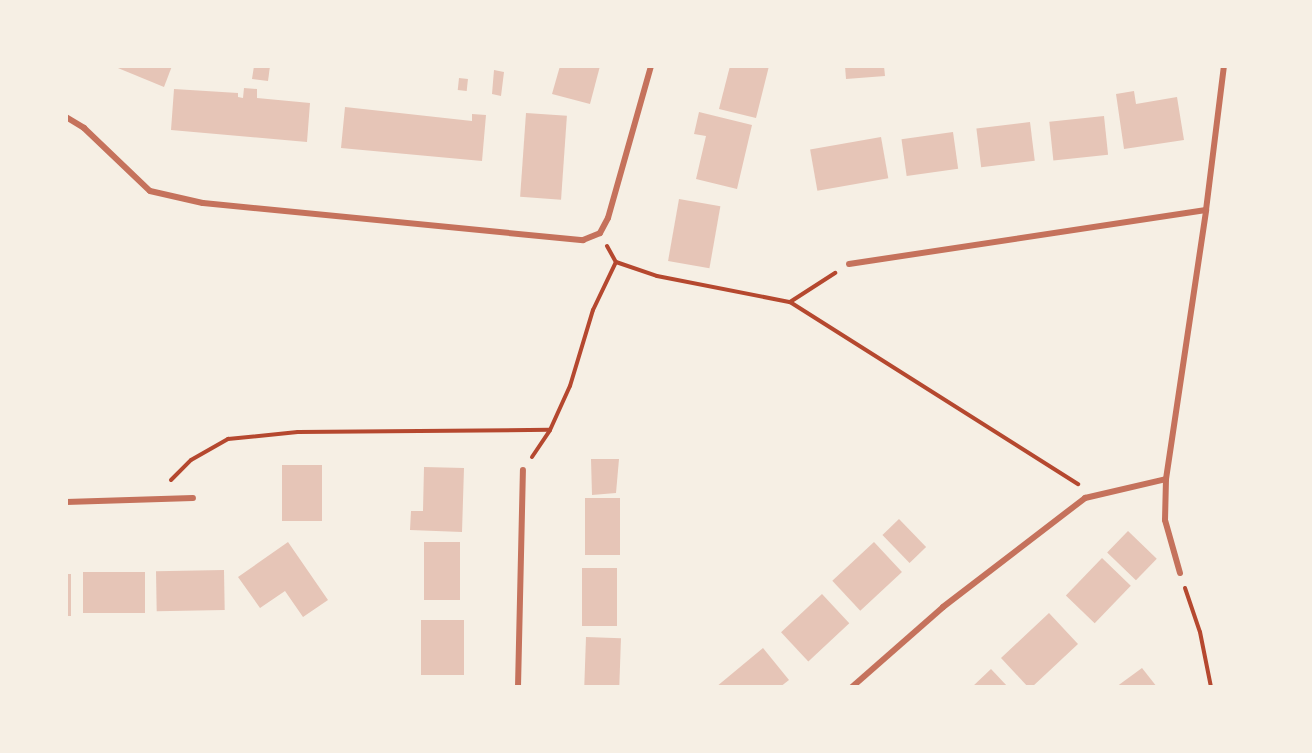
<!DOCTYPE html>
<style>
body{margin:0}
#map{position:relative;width:1312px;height:753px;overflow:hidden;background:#f6efe4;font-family:Rubik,sans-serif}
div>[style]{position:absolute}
.building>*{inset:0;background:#e6c5b7;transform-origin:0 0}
.path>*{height:4px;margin:-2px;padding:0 2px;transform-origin:2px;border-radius:2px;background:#b5482f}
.minor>*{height:6px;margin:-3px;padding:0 3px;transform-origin:3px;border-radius:3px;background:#c5725c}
span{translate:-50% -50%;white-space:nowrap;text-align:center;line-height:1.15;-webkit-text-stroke:6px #f6efe4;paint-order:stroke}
.frame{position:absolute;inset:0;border:68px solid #f6efe4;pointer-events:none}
</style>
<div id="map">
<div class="building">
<i style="clip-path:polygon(113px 66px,172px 66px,164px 87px)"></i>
<i style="clip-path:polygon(254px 66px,270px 66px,268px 81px,252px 79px)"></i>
<i style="clip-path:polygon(560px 66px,600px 66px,590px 104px,552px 94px)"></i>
<i style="clip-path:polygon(730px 66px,769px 66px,756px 118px,719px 109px)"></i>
<i style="clip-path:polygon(845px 66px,884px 66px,885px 76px,846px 79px)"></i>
<i style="clip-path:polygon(494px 70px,504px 72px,501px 96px,492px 94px)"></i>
<i style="left:459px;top:78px;width:9px;height:12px;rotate:6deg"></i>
<i style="clip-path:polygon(244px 88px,257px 89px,257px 98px,310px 103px,307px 142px,171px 130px,174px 89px,238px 93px,238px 97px,243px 98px)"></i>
<i style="clip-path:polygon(1134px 91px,1136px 104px,1177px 97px,1184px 140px,1124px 149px,1116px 94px)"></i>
<i style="clip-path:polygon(345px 107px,472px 121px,472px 114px,486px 115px,482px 161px,341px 148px)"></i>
<i style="clip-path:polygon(699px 112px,752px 125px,737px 189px,696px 179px,706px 136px,694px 134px)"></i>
<i style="left:526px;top:113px;width:41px;height:84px;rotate:4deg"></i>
<i style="left:1104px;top:116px;width:39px;height:55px;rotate:84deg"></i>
<i style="left:1030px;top:122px;width:39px;height:54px;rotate:83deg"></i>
<i style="left:953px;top:132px;width:37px;height:52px;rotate:82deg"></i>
<i style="left:881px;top:137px;width:42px;height:72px;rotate:80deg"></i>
<i style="left:679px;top:199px;width:42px;height:63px;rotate:10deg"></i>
<i style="clip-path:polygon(591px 459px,619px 459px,616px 493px,592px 495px)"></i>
<i style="left:282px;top:465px;width:40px;height:56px"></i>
<i style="clip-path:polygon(424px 467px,464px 468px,462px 532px,410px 530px,411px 511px,423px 511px)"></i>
<i style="left:585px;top:498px;width:35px;height:57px"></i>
<i style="left:899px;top:519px;width:39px;height:23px;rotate:46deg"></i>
<i style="left:1128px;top:531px;width:40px;height:30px;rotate:44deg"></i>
<i style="clip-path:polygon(288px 542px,328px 600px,303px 617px,285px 591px,260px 608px,238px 577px)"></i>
<i style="left:424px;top:542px;width:36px;height:58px"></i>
<i style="left:874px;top:542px;width:41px;height:57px;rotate:47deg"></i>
<i style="left:1102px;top:558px;width:40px;height:52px;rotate:44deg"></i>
<i style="left:582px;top:568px;width:35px;height:58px"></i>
<i style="left:224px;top:570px;width:40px;height:68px;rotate:89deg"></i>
<i style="left:145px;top:572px;width:41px;height:62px;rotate:90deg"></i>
<i style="left:66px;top:574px;width:5px;height:42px"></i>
<i style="left:822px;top:594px;width:40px;height:56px;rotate:47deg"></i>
<i style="clip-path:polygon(1049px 613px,1078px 644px,1032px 687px,1028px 687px,1001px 658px)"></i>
<i style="left:421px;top:620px;width:43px;height:55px"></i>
<i style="left:586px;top:637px;width:35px;height:50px;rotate:2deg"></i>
<i style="clip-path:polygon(763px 648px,789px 680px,780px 687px,716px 687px)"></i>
<i style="clip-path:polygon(1142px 668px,1157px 687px,1116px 687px)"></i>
<i style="clip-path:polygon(991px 669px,1008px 687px,972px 687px)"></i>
</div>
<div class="path">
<i style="left:607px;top:246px;width:18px;rotate:61deg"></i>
<i style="left:616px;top:262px;width:43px;rotate:18.9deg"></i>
<i style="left:657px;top:276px;width:136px;rotate:11.1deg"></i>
<i style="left:790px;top:302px;width:54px;rotate:-32.8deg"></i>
<i style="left:790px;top:302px;width:341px;rotate:32.3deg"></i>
<i style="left:532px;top:457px;width:32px;rotate:-56deg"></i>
<i style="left:550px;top:430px;width:48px;rotate:-65.6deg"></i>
<i style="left:570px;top:386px;width:79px;rotate:-73.2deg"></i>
<i style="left:593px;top:310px;width:53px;rotate:-64.4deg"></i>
<i style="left:171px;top:480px;width:28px;rotate:-45deg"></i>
<i style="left:191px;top:460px;width:43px;rotate:-29.6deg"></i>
<i style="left:228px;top:439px;width:70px;rotate:-5.7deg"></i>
<i style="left:298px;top:432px;width:252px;rotate:-0.5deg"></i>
<i style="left:1185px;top:588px;width:46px;rotate:71.2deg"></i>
<i style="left:1200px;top:632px;width:56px;rotate:78.7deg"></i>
</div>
<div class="minor">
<i style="left:66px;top:117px;width:21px;rotate:31deg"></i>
<i style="left:84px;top:128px;width:91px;rotate:43.7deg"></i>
<i style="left:150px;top:191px;width:54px;rotate:12.8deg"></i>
<i style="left:203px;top:203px;width:382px;rotate:5.6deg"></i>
<i style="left:583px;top:240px;width:18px;rotate:-22deg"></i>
<i style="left:600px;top:233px;width:17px;rotate:-62deg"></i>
<i style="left:608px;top:218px;width:158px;rotate:-74.2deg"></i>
<i style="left:849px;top:264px;width:361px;rotate:-8.6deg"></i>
<i style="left:66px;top:502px;width:127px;rotate:-1.8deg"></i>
<i style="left:1180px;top:573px;width:55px;rotate:-105.8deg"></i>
<i style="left:1165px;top:520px;width:41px;rotate:-88.6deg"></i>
<i style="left:1166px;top:479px;width:272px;rotate:-81.5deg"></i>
<i style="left:1206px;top:210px;width:145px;rotate:-82.9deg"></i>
<i style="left:518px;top:687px;width:217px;rotate:-88.7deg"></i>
<i style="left:852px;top:687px;width:121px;rotate:-41.3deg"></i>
<i style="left:943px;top:607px;width:179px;rotate:-37.5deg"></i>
<i style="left:1085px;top:498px;width:83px;rotate:-13.2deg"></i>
</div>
<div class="frame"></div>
</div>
